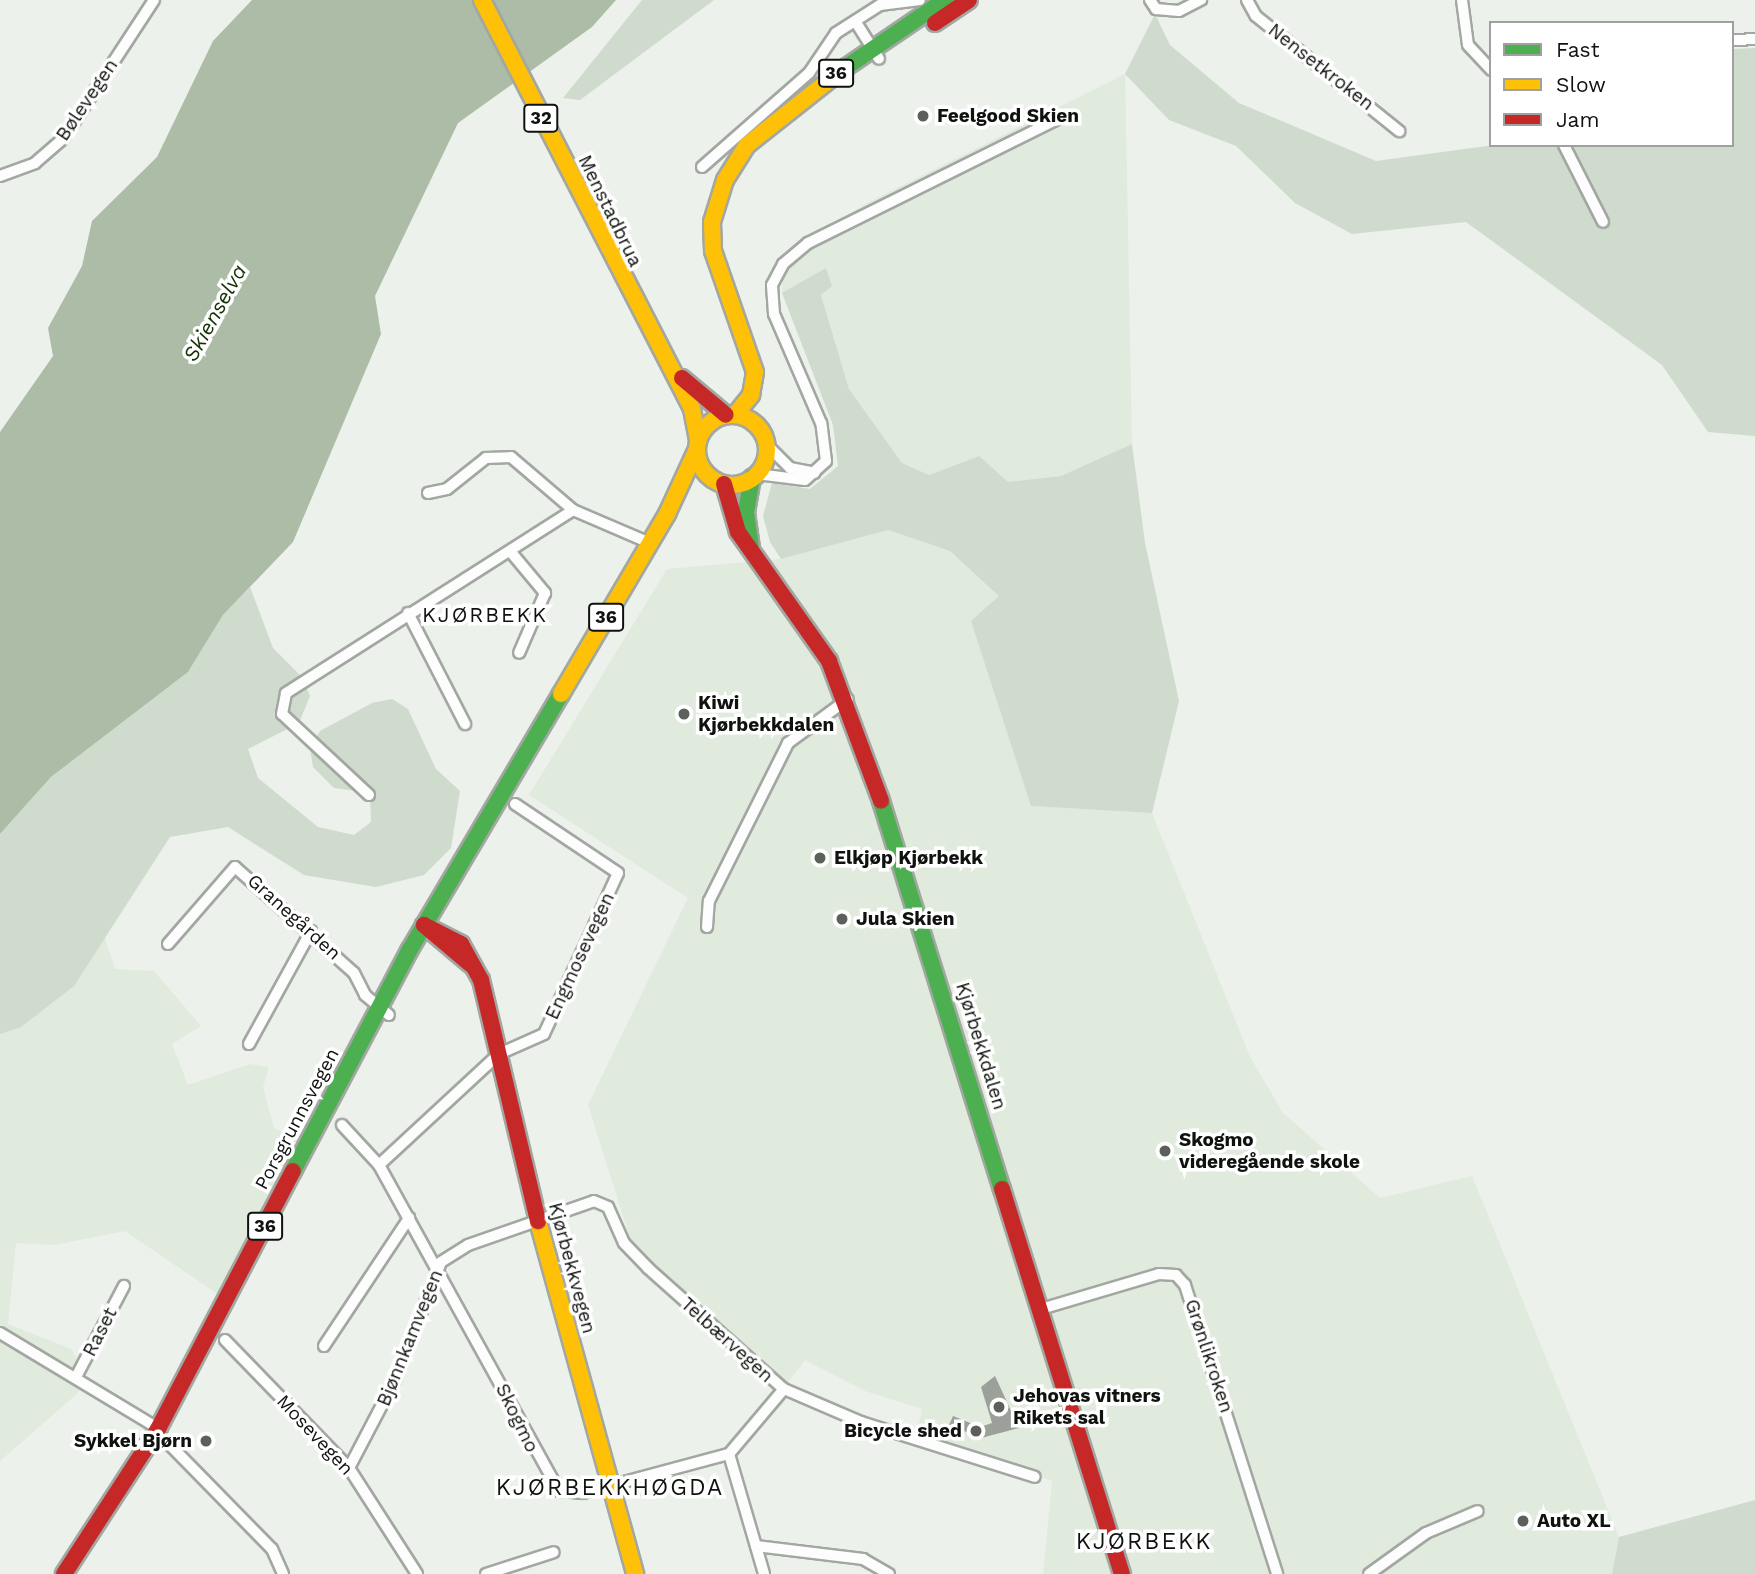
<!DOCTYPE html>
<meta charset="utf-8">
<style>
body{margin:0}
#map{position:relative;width:1755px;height:1574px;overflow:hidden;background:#ecf1eb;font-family:"Work Sans",sans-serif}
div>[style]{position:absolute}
.built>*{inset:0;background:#e0eadd}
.green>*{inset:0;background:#cfdbcc}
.water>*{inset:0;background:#acbca6}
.building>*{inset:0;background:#9ba19a}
.roads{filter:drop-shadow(2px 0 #a3a7a2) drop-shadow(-2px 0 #a3a7a2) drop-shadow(0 2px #a3a7a2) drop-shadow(0 -2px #a3a7a2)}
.street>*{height:10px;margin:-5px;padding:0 5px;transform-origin:5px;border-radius:5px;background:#fcfdfc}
.fast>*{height:16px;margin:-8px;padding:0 8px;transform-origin:8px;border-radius:8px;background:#4caf50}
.slow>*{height:16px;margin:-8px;padding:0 8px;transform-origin:8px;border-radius:8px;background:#ffc107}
.slow>.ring{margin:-8px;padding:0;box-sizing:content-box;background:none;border:16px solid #ffc107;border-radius:50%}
.jam>*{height:16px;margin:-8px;padding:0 8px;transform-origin:8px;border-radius:8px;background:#c62828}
.dots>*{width:19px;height:19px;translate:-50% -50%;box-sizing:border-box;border:4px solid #fff;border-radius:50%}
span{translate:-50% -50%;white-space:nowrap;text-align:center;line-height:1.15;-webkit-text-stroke:7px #fff;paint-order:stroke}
.shield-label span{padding:2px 5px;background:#fff;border:2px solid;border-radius:5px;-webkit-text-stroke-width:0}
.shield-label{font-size:18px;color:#0f120e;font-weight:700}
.street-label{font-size:19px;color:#0f120e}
.poi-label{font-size:19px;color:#0f120e;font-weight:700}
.left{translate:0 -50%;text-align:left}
.right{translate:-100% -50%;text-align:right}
.water-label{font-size:21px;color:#143205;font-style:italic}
.neighbourhood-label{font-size:21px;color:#0f120e;letter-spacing:2px}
.quarter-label{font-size:23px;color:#0f120e;letter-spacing:2px}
.legend{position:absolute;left:1489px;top:21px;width:245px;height:126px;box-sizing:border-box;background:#fff;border:2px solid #9fa09f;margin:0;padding:9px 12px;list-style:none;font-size:21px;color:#0f120e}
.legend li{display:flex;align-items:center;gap:14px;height:35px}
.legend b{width:35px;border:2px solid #9fa09f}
</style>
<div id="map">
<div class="built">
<i style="clip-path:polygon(1125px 74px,1132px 444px,1061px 476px,1008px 482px,979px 456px,929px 475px,902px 463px,849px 389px,821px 294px,826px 269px,782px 293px,783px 258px,865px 204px)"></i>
<i style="clip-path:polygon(888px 530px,950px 551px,1000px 596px,1031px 806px,1152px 813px,1250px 1057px,1283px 1113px,1380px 1198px,1472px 1176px,1619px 1537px,1612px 1574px,1043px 1574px,1052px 1481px,917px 1435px,922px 1409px,865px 1391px,805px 1360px,787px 1383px,709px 1319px,630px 1238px,588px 1105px,688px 898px,529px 795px,667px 569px,781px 559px)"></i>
<i style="clip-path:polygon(103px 933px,115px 969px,154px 971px,201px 1026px,172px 1044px,188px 1085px,250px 1064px,269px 1067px,263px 1087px,274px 1128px,302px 1141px,219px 1295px,125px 1231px,54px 1245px,16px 1243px,8px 1324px,71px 1349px,85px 1374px,78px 1393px,0 1461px,0 1034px,74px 986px)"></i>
</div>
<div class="green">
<i style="clip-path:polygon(642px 0,714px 0,580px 100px,563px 98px)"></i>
<i style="clip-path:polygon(1155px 14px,1170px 45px,1239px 103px,1376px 161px,1494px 145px,1732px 145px,1732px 49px,1755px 48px,1755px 436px,1708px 432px,1662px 365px,1466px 222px,1352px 234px,1295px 203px,1236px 146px,1169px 120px,1125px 74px)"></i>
<i style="clip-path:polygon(826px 268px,832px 286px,821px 295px,849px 389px,902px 463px,929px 475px,979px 456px,1008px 482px,1061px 476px,1132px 444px,1145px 543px,1179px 701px,1152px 813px,1031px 806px,971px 621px,999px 596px,950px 551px,888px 530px,781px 559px,770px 542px,763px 516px,772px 483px,810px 489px,838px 466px,833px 425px,782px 293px)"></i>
<i style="clip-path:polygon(250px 587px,273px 648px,303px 678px,310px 696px,299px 723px,248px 749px,258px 778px,318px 827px,354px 835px,371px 822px,370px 793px,334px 788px,313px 767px,310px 748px,320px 731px,372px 703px,392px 699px,408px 709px,436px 769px,460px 791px,451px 848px,424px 875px,376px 887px,304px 875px,228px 827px,170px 837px,74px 986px,21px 1027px,0 1034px,0 834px,51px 777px,188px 672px,223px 615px)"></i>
<i style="clip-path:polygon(1755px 1500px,1755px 1574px,1612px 1574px,1619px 1537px)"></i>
</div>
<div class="water">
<i style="clip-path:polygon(252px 0,616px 0,592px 27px,458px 123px,375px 296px,381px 334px,293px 542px,223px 615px,188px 672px,51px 777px,0 834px,0 432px,53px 356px,48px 328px,82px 266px,92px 221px,157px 157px,213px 41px)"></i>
</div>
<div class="building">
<i style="clip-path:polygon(995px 1376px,1019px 1428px,981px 1438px,949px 1425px,953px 1416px,980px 1427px,992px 1423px,981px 1387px)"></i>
</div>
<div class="roads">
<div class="street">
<i style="left:1150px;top:0;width:11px;rotate:56deg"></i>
<i style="left:1156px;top:9px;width:23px;rotate:5deg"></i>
<i style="left:1179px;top:11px;width:25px;rotate:-27deg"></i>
<i style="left:1247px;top:0;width:18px;rotate:61deg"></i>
<i style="left:1256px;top:16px;width:184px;rotate:38.8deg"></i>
<i style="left:1462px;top:0;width:45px;rotate:82.4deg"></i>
<i style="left:1468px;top:45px;width:34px;rotate:47deg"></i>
<i style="left:857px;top:24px;width:41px;rotate:57.8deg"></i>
<i style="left:1732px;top:40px;width:23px;rotate:-2deg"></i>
<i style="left:1564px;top:145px;width:86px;rotate:63.1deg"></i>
<i style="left:702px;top:167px;width:142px;rotate:-41.3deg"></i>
<i style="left:809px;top:73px;width:48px;rotate:-56deg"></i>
<i style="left:836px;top:33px;width:52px;rotate:-32.5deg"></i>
<i style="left:880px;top:5px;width:40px;rotate:-7.1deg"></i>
<i style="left:0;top:176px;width:37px;rotate:-20deg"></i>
<i style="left:35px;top:163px;width:37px;rotate:-41deg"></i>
<i style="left:63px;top:139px;width:166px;rotate:-56.8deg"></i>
<i style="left:766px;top:444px;width:34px;rotate:45deg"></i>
<i style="left:790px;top:468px;width:25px;rotate:11deg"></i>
<i style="left:757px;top:474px;width:48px;rotate:7.1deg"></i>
<i style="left:805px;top:480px;width:28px;rotate:-42deg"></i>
<i style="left:826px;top:461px;width:38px;rotate:-97deg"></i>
<i style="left:821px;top:423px;width:119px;rotate:-113.3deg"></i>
<i style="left:774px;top:314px;width:29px;rotate:-94deg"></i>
<i style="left:772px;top:285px;width:24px;rotate:-62deg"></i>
<i style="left:783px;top:264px;width:33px;rotate:-40deg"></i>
<i style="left:808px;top:243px;width:277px;rotate:-26.4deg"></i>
<i style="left:428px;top:493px;width:19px;rotate:-12deg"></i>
<i style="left:447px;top:489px;width:50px;rotate:-38.5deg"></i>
<i style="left:486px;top:458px;width:25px;rotate:-2deg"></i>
<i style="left:511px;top:457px;width:82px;rotate:40.5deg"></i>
<i style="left:510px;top:551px;width:55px;rotate:50.2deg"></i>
<i style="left:545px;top:593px;width:65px;rotate:113.4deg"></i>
<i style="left:408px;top:613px;width:125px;rotate:62.8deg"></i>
<i style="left:369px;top:795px;width:119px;rotate:-137deg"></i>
<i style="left:282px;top:714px;width:21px;rotate:-79deg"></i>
<i style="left:286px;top:693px;width:340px;rotate:-32.5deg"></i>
<i style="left:573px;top:510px;width:84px;rotate:23.2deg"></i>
<i style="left:707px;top:927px;width:26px;rotate:-86deg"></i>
<i style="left:709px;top:901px;width:177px;rotate:-63.4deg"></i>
<i style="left:788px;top:743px;width:74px;rotate:-36.3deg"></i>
<i style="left:168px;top:944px;width:102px;rotate:-49deg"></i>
<i style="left:235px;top:867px;width:159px;rotate:41.7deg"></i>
<i style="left:354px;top:973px;width:25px;rotate:63deg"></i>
<i style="left:365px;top:995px;width:31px;rotate:40deg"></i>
<i style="left:249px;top:1044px;width:129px;rotate:-61.2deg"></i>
<i style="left:342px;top:1125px;width:54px;rotate:47.2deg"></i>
<i style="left:379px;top:1165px;width:372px;rotate:61.1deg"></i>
<i style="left:559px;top:1491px;width:24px;rotate:5deg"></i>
<i style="left:583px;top:1493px;width:151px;rotate:-15deg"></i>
<i style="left:729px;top:1454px;width:125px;rotate:73.7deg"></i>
<i style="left:379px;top:1165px;width:163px;rotate:-42.8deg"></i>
<i style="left:499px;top:1054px;width:49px;rotate:-24deg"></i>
<i style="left:544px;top:1034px;width:177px;rotate:-65.3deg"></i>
<i style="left:618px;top:873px;width:124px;rotate:-146.2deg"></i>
<i style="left:1041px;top:1309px;width:123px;rotate:-16.5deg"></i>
<i style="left:1159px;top:1274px;width:17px;rotate:3deg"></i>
<i style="left:1176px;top:1275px;width:13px;rotate:48deg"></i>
<i style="left:1185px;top:1285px;width:303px;rotate:72.3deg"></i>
<i style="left:0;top:1333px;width:186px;rotate:31.1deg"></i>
<i style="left:225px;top:1340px;width:178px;rotate:45.9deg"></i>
<i style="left:349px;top:1468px;width:126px;rotate:57.3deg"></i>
<i style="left:324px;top:1346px;width:154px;rotate:-56.4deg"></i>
<i style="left:76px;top:1377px;width:103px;rotate:-62.2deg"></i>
<i style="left:169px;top:1444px;width:147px;rotate:45.6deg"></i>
<i style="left:272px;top:1549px;width:27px;rotate:66deg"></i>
<i style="left:729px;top:1454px;width:85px;rotate:-49.8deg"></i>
<i style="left:349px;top:1468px;width:102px;rotate:-62.4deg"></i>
<i style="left:396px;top:1378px;width:124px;rotate:-68.8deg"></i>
<i style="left:441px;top:1262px;width:32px;rotate:-32deg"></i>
<i style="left:468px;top:1245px;width:133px;rotate:-19.2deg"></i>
<i style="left:594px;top:1201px;width:15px;rotate:23deg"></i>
<i style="left:608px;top:1207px;width:39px;rotate:66deg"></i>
<i style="left:624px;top:1243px;width:35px;rotate:46deg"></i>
<i style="left:648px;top:1268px;width:182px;rotate:41.7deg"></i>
<i style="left:784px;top:1389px;width:84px;rotate:23.2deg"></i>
<i style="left:861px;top:1422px;width:182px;rotate:17.5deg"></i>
<i style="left:756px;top:1546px;width:108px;rotate:6.9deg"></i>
<i style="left:863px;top:1559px;width:30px;rotate:30deg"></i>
<i style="left:486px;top:1574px;width:71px;rotate:-17.9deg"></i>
<i style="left:1369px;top:1574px;width:70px;rotate:-35.7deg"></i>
<i style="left:1426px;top:1533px;width:56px;rotate:-22.9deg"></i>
</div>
<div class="fast">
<i style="left:842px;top:70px;width:125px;rotate:-34.2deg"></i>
<i style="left:751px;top:548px;width:36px;rotate:-98deg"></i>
<i style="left:746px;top:512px;width:35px;rotate:-80deg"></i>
<i style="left:881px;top:801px;width:406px;rotate:72.7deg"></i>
<i style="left:293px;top:1171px;width:249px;rotate:-62.2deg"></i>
<i style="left:409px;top:951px;width:299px;rotate:-59.4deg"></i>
</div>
<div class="slow">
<i style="left:482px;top:0;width:460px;rotate:62.8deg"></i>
<i style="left:692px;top:409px;width:33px;rotate:79deg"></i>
<i style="left:735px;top:415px;width:26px;rotate:-51deg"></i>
<i style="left:751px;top:395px;width:23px;rotate:-80deg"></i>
<i style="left:755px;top:372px;width:128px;rotate:-109.1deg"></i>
<i style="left:713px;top:251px;width:29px;rotate:-92deg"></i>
<i style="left:712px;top:222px;width:44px;rotate:-72.8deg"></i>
<i style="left:725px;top:180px;width:41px;rotate:-57.8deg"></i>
<i style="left:747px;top:145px;width:121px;rotate:-38.3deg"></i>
<i class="ring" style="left:697px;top:415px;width:54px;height:54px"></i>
<i style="left:561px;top:694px;width:209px;rotate:-59.5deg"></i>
<i style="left:667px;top:514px;width:72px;rotate:-65.2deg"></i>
<i style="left:538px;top:1221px;width:366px;rotate:74.6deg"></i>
</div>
<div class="jam">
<i style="left:935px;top:23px;width:41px;rotate:-34.1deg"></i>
<i style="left:682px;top:378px;width:57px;rotate:40.1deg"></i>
<i style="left:724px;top:484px;width:50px;rotate:73.7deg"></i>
<i style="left:738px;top:532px;width:158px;rotate:54.8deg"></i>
<i style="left:829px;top:661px;width:149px;rotate:69.6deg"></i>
<i style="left:424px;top:925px;width:42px;rotate:27.2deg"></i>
<i style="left:461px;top:944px;width:41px;rotate:60.9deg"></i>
<i style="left:481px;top:980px;width:248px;rotate:76.7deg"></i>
<i style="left:424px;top:925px;width:60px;rotate:40.3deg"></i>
<i style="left:1002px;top:1189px;width:403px;rotate:72.7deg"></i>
<i style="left:64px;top:1574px;width:173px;rotate:-57deg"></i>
<i style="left:158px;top:1429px;width:291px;rotate:-62.4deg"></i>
</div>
</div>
<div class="dots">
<i style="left:923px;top:116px;background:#5c605b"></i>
<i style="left:684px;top:714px;background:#5c605b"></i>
<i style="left:820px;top:858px;background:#5c605b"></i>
<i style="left:842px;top:919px;background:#5c605b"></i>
<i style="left:1165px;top:1151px;background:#5c605b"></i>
<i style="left:999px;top:1407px;background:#5c605b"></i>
<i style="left:976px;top:1431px;background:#5c605b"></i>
<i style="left:206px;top:1441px;background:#5c605b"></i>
<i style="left:1523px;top:1521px;background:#5c605b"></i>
</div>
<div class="shield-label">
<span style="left:836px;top:73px">36</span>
<span style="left:541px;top:118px">32</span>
<span style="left:606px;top:617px">36</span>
<span style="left:265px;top:1226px">36</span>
</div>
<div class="street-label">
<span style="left:1321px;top:67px;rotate:38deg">Nensetkroken</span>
<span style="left:87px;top:100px;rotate:-56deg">Bølevegen</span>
<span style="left:610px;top:211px;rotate:64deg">Menstadbrua</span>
<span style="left:294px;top:917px;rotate:42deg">Granegården</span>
<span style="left:580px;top:956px;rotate:-65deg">Engmosevegen</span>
<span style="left:981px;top:1046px;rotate:73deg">Kjørbekkdalen</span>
<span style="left:297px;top:1119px;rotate:-62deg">Porsgrunnsvegen</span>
<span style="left:572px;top:1268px;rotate:75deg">Kjørbekkvegen</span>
<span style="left:100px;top:1332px;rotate:-63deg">Raset</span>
<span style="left:410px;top:1338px;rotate:-68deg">Bjønnkamvegen</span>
<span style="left:727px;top:1340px;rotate:42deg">Telbærvegen</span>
<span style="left:1209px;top:1356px;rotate:72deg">Grønlikroken</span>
<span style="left:517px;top:1418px;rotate:64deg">Skogmo</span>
<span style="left:315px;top:1435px;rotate:47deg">Mosevegen</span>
</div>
<div class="poi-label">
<span class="left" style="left:937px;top:116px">Feelgood Skien</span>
<span class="left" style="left:698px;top:714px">Kiwi<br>Kjørbekkdalen</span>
<span class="left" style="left:834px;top:858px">Elkjøp Kjørbekk</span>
<span class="left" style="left:856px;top:919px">Jula Skien</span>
<span class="left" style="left:1179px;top:1151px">Skogmo<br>videregående skole</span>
<span class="left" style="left:1013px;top:1407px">Jehovas vitners<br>Rikets sal</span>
<span class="right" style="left:962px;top:1431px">Bicycle shed</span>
<span class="right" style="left:192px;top:1441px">Sykkel Bjørn</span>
<span class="left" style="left:1537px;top:1521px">Auto XL</span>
</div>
<div class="water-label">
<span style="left:215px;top:313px;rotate:-61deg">Skienselva</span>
</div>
<div class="neighbourhood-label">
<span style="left:485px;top:615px">KJØRBEKK</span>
</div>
<div class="quarter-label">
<span style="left:610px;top:1488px">KJØRBEKKHØGDA</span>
<span style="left:1144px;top:1542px">KJØRBEKK</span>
</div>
<ul class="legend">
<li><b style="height:9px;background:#4caf50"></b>Fast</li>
<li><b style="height:9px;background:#ffc107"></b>Slow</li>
<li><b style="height:9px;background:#c62828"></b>Jam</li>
</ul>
</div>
